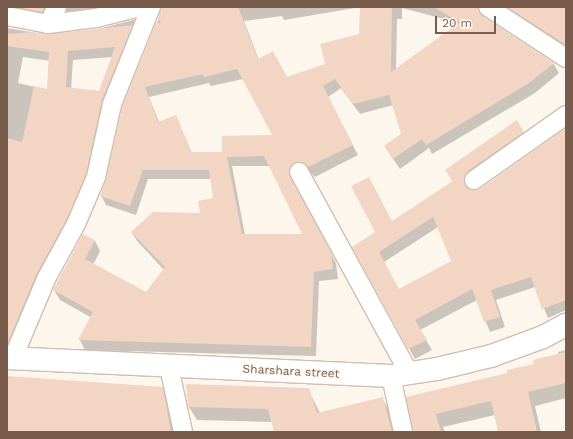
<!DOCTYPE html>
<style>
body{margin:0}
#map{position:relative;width:573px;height:439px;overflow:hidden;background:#fdf6ec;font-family:"Work Sans",sans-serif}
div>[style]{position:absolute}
.shadow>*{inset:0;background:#0003}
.building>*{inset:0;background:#f3d5c3}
.roads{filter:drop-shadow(1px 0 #d1beb0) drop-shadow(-1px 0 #d1beb0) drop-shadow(0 1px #d1beb0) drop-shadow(0 -1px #d1beb0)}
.street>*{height:18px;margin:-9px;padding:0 9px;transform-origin:9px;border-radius:9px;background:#fff}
.secondary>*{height:22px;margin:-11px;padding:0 11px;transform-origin:11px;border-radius:11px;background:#fff}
span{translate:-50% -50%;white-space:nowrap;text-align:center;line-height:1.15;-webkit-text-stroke:3px #fffaf3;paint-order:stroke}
.street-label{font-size:12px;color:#7a5c4d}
.frame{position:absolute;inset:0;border:8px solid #7a5c4d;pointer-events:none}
.scale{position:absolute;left:435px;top:16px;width:61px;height:18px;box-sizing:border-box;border:2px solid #7a5c4d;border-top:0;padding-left:5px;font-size:12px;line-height:14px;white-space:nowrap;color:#7a5c4d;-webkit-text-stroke:3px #fffaf3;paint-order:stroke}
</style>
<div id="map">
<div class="shadow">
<i style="clip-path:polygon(7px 7px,61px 7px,48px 22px,7px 18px)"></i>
<i style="clip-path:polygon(64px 7px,142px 7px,73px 21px)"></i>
<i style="clip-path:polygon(evenodd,159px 7px,493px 7px,484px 12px,484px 18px,553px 63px,559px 73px,535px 93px,432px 154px,429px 148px,400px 169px,385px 147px,402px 134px,393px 105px,360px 114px,341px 88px,328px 97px,358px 155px,315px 177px,311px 173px,300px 172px,294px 182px,336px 263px,338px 279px,319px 281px,316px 356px,85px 350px,80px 340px,92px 318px,60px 300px,54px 290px,83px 235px,95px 241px,100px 251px,93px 265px,147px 293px,164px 270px,138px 242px,132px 233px,201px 214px,215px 199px,211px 179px,148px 179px,136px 215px,106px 205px,101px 195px,107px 180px,123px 107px,162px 11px,162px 7px,159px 7px,361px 7px,360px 35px,326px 64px,287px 79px,259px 60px,244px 21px,282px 16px,284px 20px,361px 7px,159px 7px,402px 8px,444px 19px,456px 26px,396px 69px,397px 19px,402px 19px,402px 8px,159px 7px,243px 79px,274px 136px,223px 153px,192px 153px,176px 116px,159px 122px,149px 97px,209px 83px,211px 86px,243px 79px,159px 7px,232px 166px,270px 166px,304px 235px,245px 235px,232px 166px)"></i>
<i style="clip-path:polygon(496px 7px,566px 7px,566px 50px)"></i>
<i style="clip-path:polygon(evenodd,134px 20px,140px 30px,91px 184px,17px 344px,7px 343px,7px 28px,48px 35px,98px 29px,134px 20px,23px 57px,50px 61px,48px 90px,18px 83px,23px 57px,134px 20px,113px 57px,100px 92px,71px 89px,73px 60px,113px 57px)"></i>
<i style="clip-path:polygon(evenodd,517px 121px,529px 142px,473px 182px,469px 190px,480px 190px,566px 129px,566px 310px,548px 318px,535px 287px,496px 300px,505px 327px,490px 332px,477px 300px,420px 330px,432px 350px,415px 359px,353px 248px,453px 182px,446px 170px,517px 121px,438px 227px,452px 261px,399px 290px,384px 262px,438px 227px)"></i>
<i style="clip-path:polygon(566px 350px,566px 398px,535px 406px,541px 432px,499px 432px,495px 415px,443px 427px,445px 432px,414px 432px,407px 398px,508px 374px,559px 355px,558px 352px)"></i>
<i style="clip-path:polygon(7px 377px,162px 388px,168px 399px,175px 432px,7px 432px)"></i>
<i style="clip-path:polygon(308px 389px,320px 413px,382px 398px,390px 412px,395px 432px,275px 432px,272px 422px,197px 420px,189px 407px)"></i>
</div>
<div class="building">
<i style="clip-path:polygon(16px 7px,45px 7px,42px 12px)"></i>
<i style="clip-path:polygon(evenodd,167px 7px,238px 7px,258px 59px,273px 51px,287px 77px,325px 64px,320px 44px,359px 34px,360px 7px,392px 7px,391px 72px,460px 22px,433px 7px,478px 7px,482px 16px,554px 63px,529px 83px,426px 145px,422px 139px,393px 159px,384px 146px,401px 134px,389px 95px,353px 104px,335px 79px,323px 86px,353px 145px,308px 167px,304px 163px,294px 163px,289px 171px,331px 252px,333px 269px,314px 272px,311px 347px,78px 340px,93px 312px,53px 290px,83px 234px,95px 240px,85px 259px,146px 292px,165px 267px,131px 232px,153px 212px,200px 213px,198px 201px,213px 198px,209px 170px,143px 170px,130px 206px,100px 196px,106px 179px,122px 107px,156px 23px,161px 23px,158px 18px,161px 9px,167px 7px,237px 69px,272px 135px,222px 136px,222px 152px,191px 152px,176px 115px,158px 122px,145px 87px,203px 74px,204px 77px,237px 69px,167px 7px,264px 156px,302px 234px,242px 234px,227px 157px,264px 156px)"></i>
<i style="clip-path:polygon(507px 7px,566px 7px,566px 45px)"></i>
<i style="clip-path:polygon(evenodd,133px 25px,102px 100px,86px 174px,67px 219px,36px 275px,7px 345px,7px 138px,22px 142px,34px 86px,47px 89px,49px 52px,7px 46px,7px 34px,34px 32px,49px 34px,133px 25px,115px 47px,99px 91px,66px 87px,68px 51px,115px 47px)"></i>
<i style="clip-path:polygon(evenodd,517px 120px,524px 132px,468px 171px,464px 181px,470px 190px,480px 189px,566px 128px,566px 300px,542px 309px,531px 277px,491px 290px,500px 317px,484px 322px,472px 289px,415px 320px,427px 340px,408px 349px,352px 247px,375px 232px,351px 186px,369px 177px,392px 221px,453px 181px,445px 170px,517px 120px,433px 217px,451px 261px,399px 289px,379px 252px,433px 217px)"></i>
<i style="clip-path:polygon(566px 352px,566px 383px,528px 392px,537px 432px,498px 432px,491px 401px,436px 414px,441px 432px,413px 432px,406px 397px,507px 373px,507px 370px,534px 364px,533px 360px)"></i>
<i style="clip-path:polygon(7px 376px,163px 387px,171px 432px,7px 432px)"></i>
<i style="clip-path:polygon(186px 384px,309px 388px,317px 413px,383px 397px,392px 432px,274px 432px,268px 409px,188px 407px)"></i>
</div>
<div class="roads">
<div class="street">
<i style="left:488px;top:7px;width:93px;rotate:33.2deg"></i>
<i style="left:7px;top:16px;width:42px;rotate:11deg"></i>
<i style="left:48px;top:24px;width:48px;rotate:-7.1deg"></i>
<i style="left:96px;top:18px;width:46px;rotate:-13.7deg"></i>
<i style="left:48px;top:24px;width:19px;rotate:-62deg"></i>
<i style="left:299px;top:172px;width:229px;rotate:61.3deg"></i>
<i style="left:474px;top:180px;width:113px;rotate:-35.2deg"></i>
<i style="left:13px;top:358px;width:86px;rotate:-67.3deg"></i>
<i style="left:46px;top:279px;width:63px;rotate:-61.4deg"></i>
<i style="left:76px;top:224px;width:51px;rotate:-66.9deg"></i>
<i style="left:96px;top:177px;width:75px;rotate:-77.6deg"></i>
<i style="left:112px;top:104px;width:105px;rotate:-68.1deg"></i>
<i style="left:169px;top:367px;width:66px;rotate:77.8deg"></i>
<i style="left:391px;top:376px;width:57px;rotate:77.9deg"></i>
</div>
<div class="secondary">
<i style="left:7px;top:358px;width:384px;rotate:2.7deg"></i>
<i style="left:391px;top:376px;width:47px;rotate:-8.7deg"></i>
<i style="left:437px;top:369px;width:56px;rotate:-13.5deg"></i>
<i style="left:491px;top:356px;width:55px;rotate:-20.1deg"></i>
<i style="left:543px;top:337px;width:26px;rotate:-28deg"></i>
</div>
</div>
<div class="street-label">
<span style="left:291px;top:372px;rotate:3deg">Sharshara street</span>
</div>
<div class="frame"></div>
<div class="scale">20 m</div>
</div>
